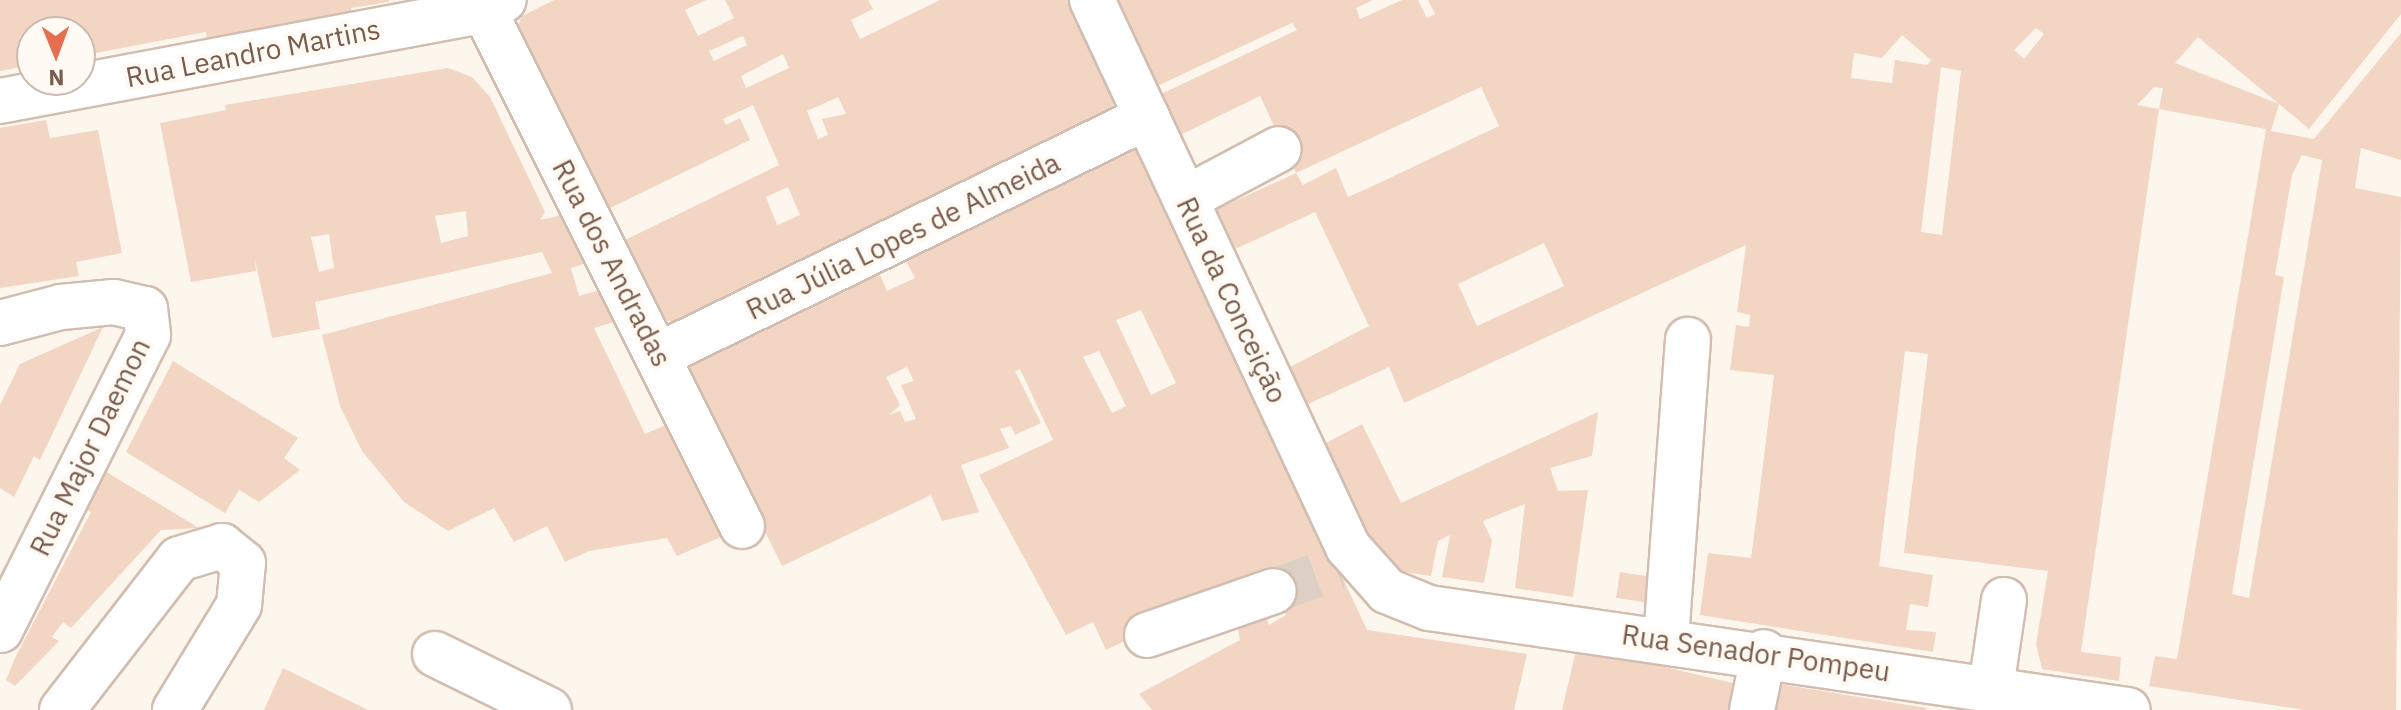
<!DOCTYPE html>
<meta charset="utf-8">
<style>
body{margin:0}
#map{position:relative;width:2401px;height:710px;overflow:hidden;background:#fdf6ec;font-family:"IBM Plex Sans",sans-serif}
div>[style]{position:absolute}
.building>*{inset:0;background:#f3d5c3;transform-origin:0 0}
.minor-tunnel>*{height:44px;margin-top:-22px;transform-origin:0;background:repeating-linear-gradient(90deg,#dcd0c4 0 44px,transparent 0 66px)}
.roads{filter:drop-shadow(2px 0 #d1beb0) drop-shadow(-2px 0 #d1beb0) drop-shadow(0 2px #d1beb0) drop-shadow(0 -2px #d1beb0)}
.minor>*{height:44px;margin:-22px;padding:0 22px;transform-origin:22px;border-radius:22px;background:#fff}
span{translate:-50% -50%;white-space:nowrap;text-align:center;line-height:1.15;-webkit-text-stroke:8px #fffaf3;paint-order:stroke}
.street-label{font-size:28px;color:#7a5c4d}
.north{position:absolute;left:16px;top:16px;width:80px;height:80px;box-sizing:border-box;background:#fffaf3;border:2px solid #cabbb1;border-radius:50%;rotate:179deg;font-size:22px;font-weight:700;line-height:32px;text-align:center;color:#7a5c4d}
.north::after{content:'';display:block;margin:auto;width:28px;height:36px;background:#e76f51;clip-path:polygon(50% 0,100% 100%,50% 72%,0 100%)}
</style>
<div id="map">
<div class="building">
<i style="clip-path:polygon(0 0,389px 0,389px 2px,351px 8px,353px 20px,207px 43px,206px 32px,80px 56px,80px 32px,32px 32px,32px 65px,0 71px)"></i>
<i style="clip-path:polygon(evenodd,554px 0,706px 0,685px 10px,698px 36px,734px 18px,725px 0,868px 0,873px 9px,851px 20px,860px 39px,940px 0,1070px 0,1115px 97px,1112px 109px,673px 322px,659px 318px,621px 242px,779px 165px,753px 105px,723px 119px,726px 125px,740px 118px,750px 140px,606px 210px,516px 30px,522px 16px,554px 0,743px 36px,747px 45px,714px 61px,709px 51px,743px 36px,554px 0,783px 54px,789px 68px,746px 88px,741px 76px,783px 54px,554px 0,838px 97px,846px 114px,822px 119px,828px 135px,818px 139px,807px 111px,838px 97px,554px 0,788px 187px,800px 215px,777px 225px,766px 197px,788px 187px)"></i>
<i style="clip-path:polygon(evenodd,1114px 0,1373px 0,1356px 8px,1360px 19px,1402px 0,1418px 0,1427px 18px,1435px 14px,1428px 0,2401px 0,2401px 14px,2309px 129px,2279px 104px,2271px 131px,2314px 139px,2401px 33px,2401px 160px,2361px 148px,2355px 188px,2401px 197px,2396px 710px,2305px 710px,2149px 686px,2155px 656px,2177px 659px,2266px 129px,2159px 109px,2163px 88px,2154px 87px,2137px 105px,2159px 109px,2081px 652px,2121px 657px,2119px 681px,2042px 669px,2036px 644px,2048px 571px,1904px 553px,1928px 354px,1905px 351px,1879px 566px,1933px 575px,1928px 607px,1910px 604px,1906px 630px,1936px 632px,1933px 652px,1700px 615px,1708px 553px,1751px 558px,1758px 505px,1774px 375px,1730px 370px,1736px 325px,1749px 327px,1750px 315px,1737px 312px,1746px 245px,1404px 403px,1389px 367px,1306px 405px,1288px 368px,1369px 326px,1315px 212px,1231px 251px,1213px 211px,1296px 173px,1303px 185px,1336px 168px,1348px 197px,1375px 185px,1499px 126px,1481px 87px,1296px 173px,1260px 96px,1178px 136px,1159px 95px,1297px 30px,1292px 23px,1155px 87px,1114px 0,2036px 28px,2044px 34px,2024px 59px,2014px 50px,2036px 28px,1114px 0,1902px 35px,1931px 60px,1927px 65px,1895px 60px,1892px 83px,1851px 78px,1854px 53px,1882px 58px,1902px 35px,1114px 0,2198px 37px,2279px 104px,2175px 63px,2198px 37px,1114px 0,1941px 67px,1961px 71px,1942px 235px,1921px 232px,1941px 67px,1114px 0,2302px 155px,2322px 160px,2249px 598px,2232px 594px,2284px 277px,2275px 275px,2292px 175px,2302px 155px,1114px 0,1544px 243px,1564px 286px,1477px 326px,1458px 284px,1544px 243px)"></i>
<i style="clip-path:polygon(evenodd,448px 68px,472px 77px,490px 97px,545px 212px,540px 220px,562px 215px,587px 263px,571px 268px,579px 296px,600px 290px,614px 322px,594px 328px,645px 434px,666px 425px,672px 430px,721px 537px,677px 556px,667px 538px,589px 551px,565px 562px,547px 526px,514px 542px,494px 508px,448px 531px,404px 502px,362px 451px,340px 406px,322px 335px,552px 273px,542px 252px,315px 302px,320px 329px,272px 338px,255px 260px,256px 271px,191px 282px,160px 123px,226px 110px,225px 105px,448px 68px,466px 211px,468px 236px,441px 243px,435px 216px,466px 211px,448px 68px,329px 234px,334px 268px,319px 272px,311px 237px,329px 234px)"></i>
<i style="clip-path:polygon(46px 120px,50px 138px,98px 130px,122px 253px,76px 262px,79px 276px,0 288px,0 128px)"></i>
<i style="clip-path:polygon(evenodd,1130px 147px,1143px 151px,1367px 630px,1527px 654px,1514px 710px,1152px 710px,1139px 694px,1240px 640px,1237px 624px,1263px 608px,1269px 625px,1286px 615px,1265px 574px,1106px 650px,1093px 622px,1066px 635px,979px 475px,1053px 440px,1020px 369px,1015px 371px,1041px 423px,1015px 435px,1011px 426px,1000px 429px,1009px 448px,961px 465px,979px 512px,942px 521px,931px 495px,782px 566px,687px 374px,692px 360px,878px 270px,887px 291px,915px 278px,904px 257px,1130px 147px,1141px 310px,1176px 383px,1151px 395px,1116px 320px,1141px 310px,1130px 147px,1099px 351px,1126px 406px,1112px 413px,1083px 357px,1099px 351px,1130px 147px,907px 367px,914px 381px,901px 385px,916px 419px,905px 422px,900px 411px,889px 415px,900px 405px,886px 377px,907px 367px)"></i>
<i style="clip-path:polygon(103px 327px,40px 460px,34px 456px,14px 497px,0 488px,0 405px,20px 364px)"></i>
<i style="clip-path:polygon(173px 361px,298px 438px,284px 458px,300px 470px,259px 502px,239px 490px,225px 513px,126px 452px)"></i>
<i style="clip-path:polygon(1598px 412px,1592px 456px,1550px 468px,1558px 491px,1588px 490px,1573px 597px,1515px 588px,1525px 504px,1483px 521px,1492px 541px,1484px 583px,1442px 577px,1450px 535px,1438px 541px,1431px 576px,1391px 570px,1379px 562px,1324px 444px,1362px 424px,1401px 503px)"></i>
<i style="clip-path:polygon(105px 471px,199px 528px,161px 530px,71px 628px,63px 622px,52px 637px,59px 641px,15px 686px,6px 680px,15px 658px,91px 512px,85px 508px)"></i>
<i style="left:1620px;top:572px;width:47px;height:26px;rotate:9deg"></i>
<i style="clip-path:polygon(1577px 646px,1741px 685px,1735px 710px,1562px 710px)"></i>
<i style="clip-path:polygon(283px 668px,368px 710px,264px 710px)"></i>
<i style="clip-path:polygon(1779px 684px,1927px 708px,1926px 710px,1773px 710px)"></i>
</div>
<div class="minor-tunnel">
<i style="left:1274px;top:591px;width:68px;rotate:-20.6deg"></i>
</div>
<div class="roads">
<div class="minor">
<i style="left:479px;top:0;width:588px;rotate:63.43deg"></i>
<i style="left:1092px;top:0;width:604px;rotate:64.92deg"></i>
<i style="left:1348px;top:547px;width:59px;rotate:48.4deg"></i>
<i style="left:1387px;top:591px;width:45px;rotate:22deg"></i>
<i style="left:1429px;top:608px;width:706px;rotate:8.3deg"></i>
<i style="left:0;top:101px;width:492px;rotate:-10.6deg"></i>
<i style="left:484px;top:10px;width:22px;rotate:-27deg"></i>
<i style="left:1185px;top:199px;width:106px;rotate:-28deg"></i>
<i style="left:0;top:323px;width:63px;rotate:-14.7deg"></i>
<i style="left:61px;top:307px;width:53px;rotate:-5.4deg"></i>
<i style="left:114px;top:302px;width:32px;rotate:13deg"></i>
<i style="left:145px;top:309px;width:26px;rotate:83deg"></i>
<i style="left:148px;top:335px;width:330px;rotate:116.6deg"></i>
<i style="left:659px;top:355px;width:543px;rotate:-26deg"></i>
<i style="left:1147px;top:635px;width:134px;rotate:-19.1deg"></i>
<i style="left:1666px;top:639px;width:300px;rotate:-85.8deg"></i>
<i style="left:435px;top:654px;width:127px;rotate:26.2deg"></i>
<i style="left:1991px;top:688px;width:89px;rotate:-81.6deg"></i>
<i style="left:62px;top:710px;width:191px;rotate:-52.2deg"></i>
<i style="left:179px;top:559px;width:45px;rotate:-16.8deg"></i>
<i style="left:222px;top:546px;width:27px;rotate:39deg"></i>
<i style="left:243px;top:563px;width:42px;rotate:95.4deg"></i>
<i style="left:239px;top:605px;width:123px;rotate:121.4deg"></i>
<i style="left:1752px;top:710px;width:59px;rotate:-78.3deg"></i>
</div>
</div>
<div class="street-label">
<span style="left:253px;top:53px;rotate:-11deg">Rua Leandro Martins</span>
<span style="left:903px;top:236px;rotate:-26deg">Rua Júlia Lopes de Almeida</span>
<span style="left:612px;top:263px;rotate:63deg">Rua dos Andradas</span>
<span style="left:1232px;top:300px;rotate:65deg">Rua da Conceição</span>
<span style="left:90px;top:447px;rotate:-64deg">Rua Major Daemon</span>
<span style="left:1756px;top:653px;rotate:8deg">Rua Senador Pompeu</span>
</div>
<div class="north">N</div>
</div>
